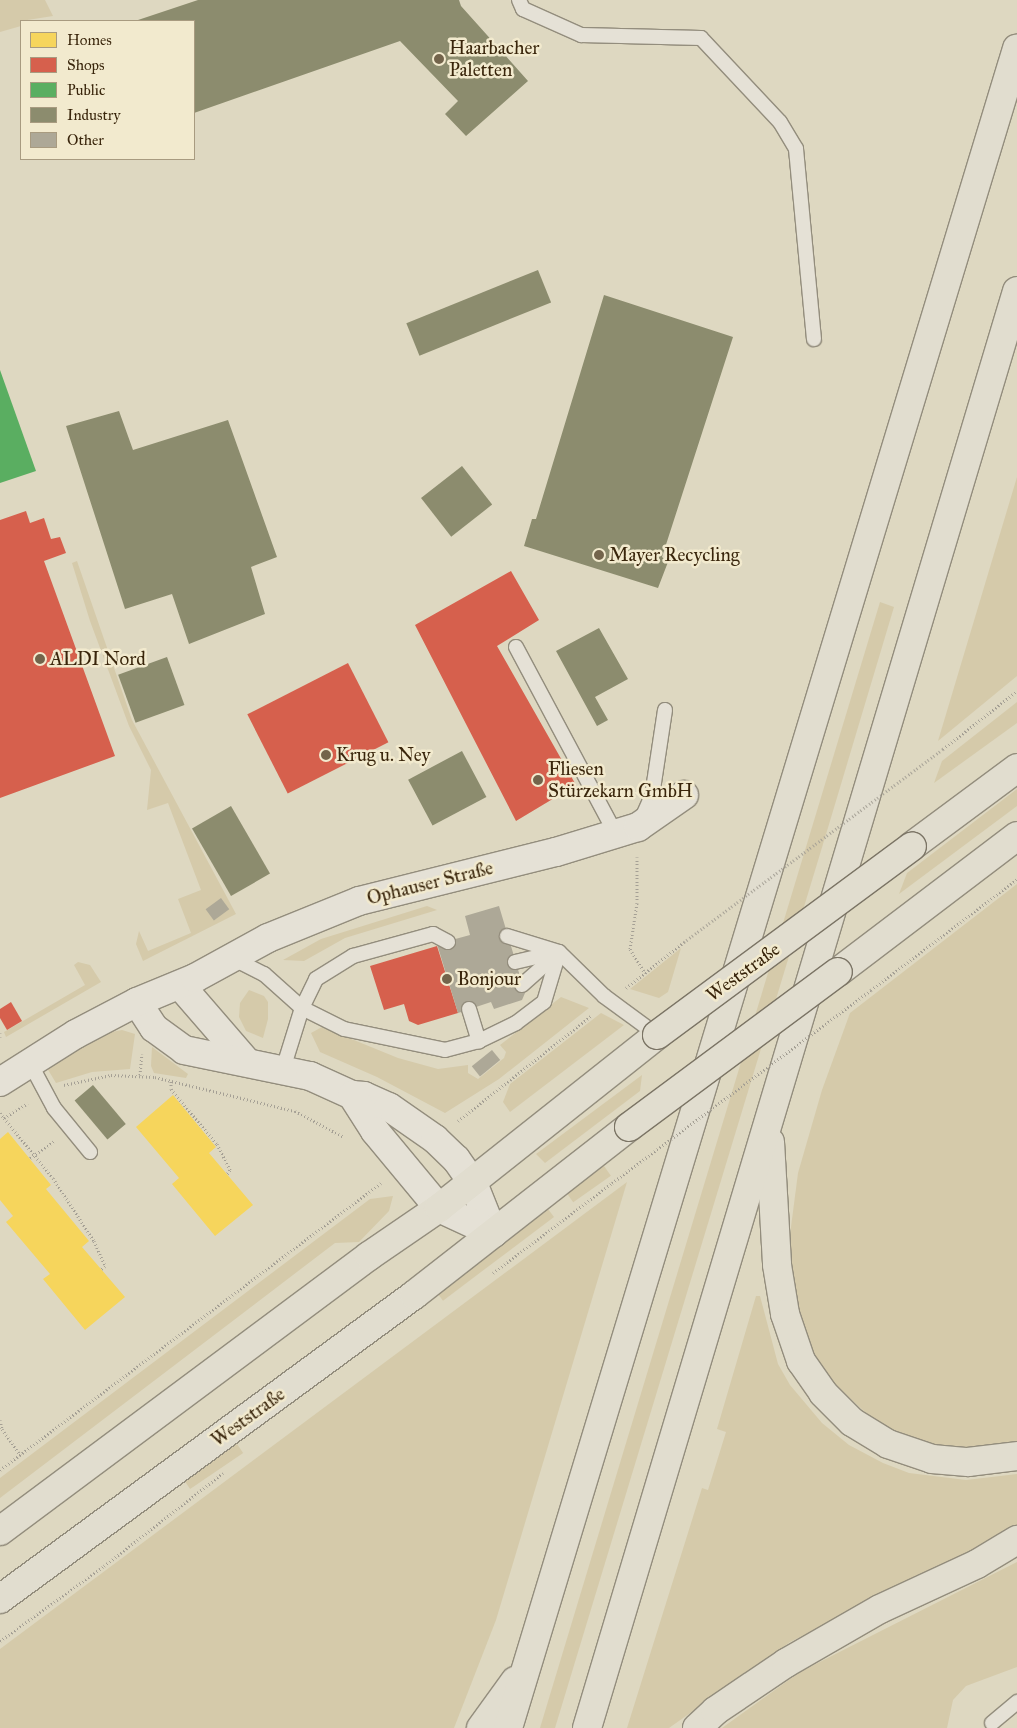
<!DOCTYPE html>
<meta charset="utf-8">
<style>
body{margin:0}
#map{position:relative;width:1017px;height:1728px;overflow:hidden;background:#ded8c1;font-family:"IM FELL Great Primer",serif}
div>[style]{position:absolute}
.green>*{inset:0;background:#d5caaa;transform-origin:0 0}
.homes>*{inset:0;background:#f6d55c}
.shops>*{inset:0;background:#d6604d;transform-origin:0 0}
.public>*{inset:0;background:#5aae61}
.industry>*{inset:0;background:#8c8c6e;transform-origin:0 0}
.building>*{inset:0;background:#ada897;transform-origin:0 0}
.path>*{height:3px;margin-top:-1.5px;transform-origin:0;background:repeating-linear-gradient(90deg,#a5a095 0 1px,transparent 0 3.5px)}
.roads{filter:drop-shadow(1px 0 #938d7d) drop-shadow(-1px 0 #938d7d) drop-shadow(0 1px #938d7d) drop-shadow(0 -1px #938d7d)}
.service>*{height:14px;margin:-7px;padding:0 7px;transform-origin:7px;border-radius:7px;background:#e5e1d6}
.minor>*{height:28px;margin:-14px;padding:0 14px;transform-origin:14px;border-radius:14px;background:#e5e1d6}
.primary>*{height:28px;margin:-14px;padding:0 14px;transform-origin:14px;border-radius:14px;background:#e1ddcf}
.motorway>*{height:28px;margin:-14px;padding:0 14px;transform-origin:14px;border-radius:14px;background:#e1ddcf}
.path-bridge>*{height:3px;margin-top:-1.5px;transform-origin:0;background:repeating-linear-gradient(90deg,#a5a095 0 1px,transparent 0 3.5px)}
.bridges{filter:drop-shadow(1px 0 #7b7465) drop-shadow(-1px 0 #7b7465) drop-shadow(0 1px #7b7465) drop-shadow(0 -1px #7b7465)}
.primary-bridge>*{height:28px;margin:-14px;padding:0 14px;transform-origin:14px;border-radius:14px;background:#e1ddcf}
.dots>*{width:14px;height:14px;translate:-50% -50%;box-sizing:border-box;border:2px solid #f2eace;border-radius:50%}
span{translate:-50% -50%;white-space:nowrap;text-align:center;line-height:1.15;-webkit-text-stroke:5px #f2eace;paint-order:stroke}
.poi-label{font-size:19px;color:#39250b}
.left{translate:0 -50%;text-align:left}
.street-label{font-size:19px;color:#39250b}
.legend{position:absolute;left:20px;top:20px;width:175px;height:140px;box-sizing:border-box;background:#f2eace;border:1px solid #a89b80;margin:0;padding:6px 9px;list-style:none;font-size:15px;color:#39250b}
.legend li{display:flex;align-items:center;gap:10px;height:25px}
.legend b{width:25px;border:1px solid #a89b80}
</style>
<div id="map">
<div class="green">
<i style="clip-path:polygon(0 0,45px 0,53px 16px,21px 21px,21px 26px,0 32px)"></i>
<i style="clip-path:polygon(1017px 477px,1017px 676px,938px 741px)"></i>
<i style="clip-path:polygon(77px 561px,132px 720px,236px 914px,143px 961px,136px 944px,139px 931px,148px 951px,191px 933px,178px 899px,201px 890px,168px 803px,147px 810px,151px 770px,129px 726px,90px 621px,72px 563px)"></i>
<i style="clip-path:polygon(880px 602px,894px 607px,830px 821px,555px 1728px,540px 1728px)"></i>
<i style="clip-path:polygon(1017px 702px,1017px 723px,934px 783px,942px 761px)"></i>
<i style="clip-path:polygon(1017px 789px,1017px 806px,899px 894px,907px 873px)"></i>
<i style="clip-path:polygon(1017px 884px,1017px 1442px,992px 1448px,960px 1449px,908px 1441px,880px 1426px,824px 1374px,805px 1341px,794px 1304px,788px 1250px,798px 1173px,822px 1090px,850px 1013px)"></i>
<i style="clip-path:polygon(427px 906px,437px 910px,345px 938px,304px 961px,283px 960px,321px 939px)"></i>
<i style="clip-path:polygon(681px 948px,668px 992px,659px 998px,630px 989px)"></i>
<i style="clip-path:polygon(78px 962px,90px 965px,101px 982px,6px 1037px,4px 1032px,85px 985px,74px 965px)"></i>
<i style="clip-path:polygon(249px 990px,264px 996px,268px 1002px,268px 1019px,263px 1038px,246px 1031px,239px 1017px,240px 1003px)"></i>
<i style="clip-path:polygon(561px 997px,589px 1008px,499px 1079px,445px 1113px,377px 1077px,320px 1052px,311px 1033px,322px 1027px,398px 1058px,438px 1069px,468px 1065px,468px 1073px,478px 1079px,504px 1058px,506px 1052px,500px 1045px)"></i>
<i style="clip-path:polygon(601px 1013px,624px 1025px,510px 1112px,503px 1102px,510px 1084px)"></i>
<i style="clip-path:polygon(122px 1030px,135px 1034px,130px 1069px,92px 1072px,56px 1083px,47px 1068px,107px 1033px)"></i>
<i style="clip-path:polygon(152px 1047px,188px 1074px,186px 1078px,154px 1073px,151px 1066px)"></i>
<i style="clip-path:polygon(642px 1075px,640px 1091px,545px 1163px,536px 1154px)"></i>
<i style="left:604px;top:1166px;width:12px;height:46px;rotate:55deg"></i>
<i style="clip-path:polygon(627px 1182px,496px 1620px,454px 1728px,0 1728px,0 1649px)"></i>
<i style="clip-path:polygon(393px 1196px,389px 1211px,359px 1242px,335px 1243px,0 1498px,0 1478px,370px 1199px)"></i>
<i style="left:548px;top:1209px;width:10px;height:139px;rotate:53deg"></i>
<i style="clip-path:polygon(756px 1296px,760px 1296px,778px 1364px,790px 1385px,822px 1423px,849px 1445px,883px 1463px,909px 1473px,966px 1480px,1017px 1474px,1017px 1525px,987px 1544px,790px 1642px,669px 1728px,627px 1728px,702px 1488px,708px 1490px,726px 1432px,717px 1429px)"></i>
<i style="left:237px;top:1444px;width:11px;height:64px;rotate:56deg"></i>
<i style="clip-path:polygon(1017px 1562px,1017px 1667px,966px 1686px,953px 1700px,947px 1728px,722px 1728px,800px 1672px)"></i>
</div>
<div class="homes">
<i style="clip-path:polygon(173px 1095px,216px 1147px,209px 1153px,253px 1205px,215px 1236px,172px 1184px,179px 1178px,136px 1127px)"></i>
<i style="clip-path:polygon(8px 1132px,51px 1185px,46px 1189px,89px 1241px,82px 1247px,125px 1297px,85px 1330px,43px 1279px,50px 1274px,6px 1222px,13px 1216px,0 1200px,0 1139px)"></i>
</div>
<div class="shops">
<i style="clip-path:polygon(26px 511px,30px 523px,44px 518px,51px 539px,60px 537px,66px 553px,44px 561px,115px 756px,0 798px,0 520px)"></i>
<i style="clip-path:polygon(511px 571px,539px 620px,497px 646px,576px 785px,516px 821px,415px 625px)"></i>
<i style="left:348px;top:663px;width:89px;height:113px;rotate:63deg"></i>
<i style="clip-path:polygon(437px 946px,458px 1013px,418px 1025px,409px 1021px,404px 1004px,384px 1010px,370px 966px)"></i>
<i style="clip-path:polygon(11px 1002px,22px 1021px,7px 1030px,0 1018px,0 1009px)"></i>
</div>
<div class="public">
<i style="clip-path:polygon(0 370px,36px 471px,0 483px)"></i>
</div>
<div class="industry">
<i style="clip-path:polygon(198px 0,459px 0,461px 6px,528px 81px,466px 136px,445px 114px,458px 101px,400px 41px,194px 113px,194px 21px,135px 21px)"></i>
<i style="left:538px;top:270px;width:35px;height:142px;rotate:68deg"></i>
<i style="clip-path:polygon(604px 295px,733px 337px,662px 557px,668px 562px,658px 588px,524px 546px,532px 519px,536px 519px)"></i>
<i style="clip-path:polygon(119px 411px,133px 450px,228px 420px,277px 557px,251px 567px,265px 614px,189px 644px,172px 594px,125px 609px,66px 426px)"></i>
<i style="left:462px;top:466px;width:49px;height:52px;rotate:52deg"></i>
<i style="clip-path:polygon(599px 628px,628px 679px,595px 697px,608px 720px,597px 726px,556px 651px)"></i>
<i style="left:167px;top:657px;width:51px;height:52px;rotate:70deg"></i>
<i style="left:462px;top:751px;width:52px;height:61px;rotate:62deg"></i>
<i style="left:231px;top:806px;width:78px;height:45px;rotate:60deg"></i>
<i style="left:93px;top:1085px;width:51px;height:24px;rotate:50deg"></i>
</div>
<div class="building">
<i style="left:221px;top:898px;width:14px;height:19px;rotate:54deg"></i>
<i style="clip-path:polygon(499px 906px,525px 993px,522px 1000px,494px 1009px,491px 1002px,458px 1013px,437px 944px,470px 935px,465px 916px)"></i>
<i style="left:492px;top:1050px;width:13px;height:26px;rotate:51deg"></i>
</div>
<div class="path">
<i style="left:943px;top:749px;width:94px;rotate:-38.1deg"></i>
<i style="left:637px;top:857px;width:46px;rotate:90deg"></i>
<i style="left:637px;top:903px;width:47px;rotate:98.7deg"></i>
<i style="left:630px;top:949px;width:28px;rotate:58deg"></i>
<i style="left:626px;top:988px;width:74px;rotate:-38.4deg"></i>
<i style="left:871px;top:990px;width:183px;rotate:-37.2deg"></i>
<i style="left:0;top:1033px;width:4px;rotate:90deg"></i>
<i style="left:140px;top:1075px;width:21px;rotate:-85deg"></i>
<i style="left:171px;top:1081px;width:8px;rotate:90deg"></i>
<i style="left:171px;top:1089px;width:72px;rotate:50.1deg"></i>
<i style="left:217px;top:1144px;width:29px;rotate:63deg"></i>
<i style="left:230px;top:1170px;width:5px;rotate:127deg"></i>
<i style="left:64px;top:1085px;width:48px;rotate:-12deg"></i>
<i style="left:111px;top:1075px;width:44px;rotate:2.6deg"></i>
<i style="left:155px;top:1077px;width:144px;rotate:13.7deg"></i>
<i style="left:295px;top:1111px;width:55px;rotate:28deg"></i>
<i style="left:0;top:1113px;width:6px;rotate:51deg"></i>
<i style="left:4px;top:1118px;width:28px;rotate:-32deg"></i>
<i style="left:4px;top:1118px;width:77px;rotate:50.8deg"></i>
<i style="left:53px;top:1178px;width:75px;rotate:56.9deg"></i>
<i style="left:94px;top:1241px;width:27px;rotate:66deg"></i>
<i style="left:105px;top:1266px;width:5px;rotate:143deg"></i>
<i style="left:458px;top:1121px;width:171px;rotate:-38.3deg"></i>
<i style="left:30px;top:1158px;width:29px;rotate:-35deg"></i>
<i style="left:493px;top:1273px;width:149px;rotate:-37.1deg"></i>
<i style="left:0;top:1420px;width:9px;rotate:77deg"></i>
<i style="left:2px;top:1429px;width:32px;rotate:55deg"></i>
<i style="left:0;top:1470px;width:477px;rotate:-37deg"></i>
<i style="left:0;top:1641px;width:128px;rotate:-35.8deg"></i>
<i style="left:104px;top:1566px;width:151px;rotate:-38deg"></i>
</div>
<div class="roads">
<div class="service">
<i style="left:519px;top:0;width:10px;rotate:66deg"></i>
<i style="left:523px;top:9px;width:64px;rotate:24.1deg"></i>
<i style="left:581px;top:35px;width:120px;rotate:1.4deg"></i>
<i style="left:701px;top:38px;width:115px;rotate:46.8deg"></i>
<i style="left:780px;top:122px;width:31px;rotate:59deg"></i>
<i style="left:796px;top:149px;width:191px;rotate:84.6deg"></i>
<i style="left:516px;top:647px;width:212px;rotate:61.9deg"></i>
<i style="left:642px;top:818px;width:24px;rotate:-66deg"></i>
<i style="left:652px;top:796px;width:87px;rotate:-81.4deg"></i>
<i style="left:507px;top:936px;width:54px;rotate:17.1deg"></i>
<i style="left:232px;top:958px;width:36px;rotate:27deg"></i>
<i style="left:264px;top:974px;width:51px;rotate:41.8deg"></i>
<i style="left:302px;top:1008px;width:47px;rotate:26.6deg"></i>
<i style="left:344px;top:1029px;width:103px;rotate:11.7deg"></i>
<i style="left:445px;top:1050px;width:35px;rotate:-15deg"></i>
<i style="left:479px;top:1041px;width:41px;rotate:-25.9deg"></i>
<i style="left:516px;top:1023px;width:35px;rotate:-37deg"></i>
<i style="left:544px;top:1002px;width:52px;rotate:-73.3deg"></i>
<i style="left:559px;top:952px;width:63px;rotate:44.4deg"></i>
<i style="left:604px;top:996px;width:66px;rotate:36.3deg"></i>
<i style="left:515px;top:962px;width:44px;rotate:-13.1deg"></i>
<i style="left:522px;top:985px;width:48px;rotate:-41.6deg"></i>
<i style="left:469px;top:1009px;width:34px;rotate:73deg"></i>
<i style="left:30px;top:1063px;width:51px;rotate:61.9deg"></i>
<i style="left:54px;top:1108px;width:57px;rotate:50.7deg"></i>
<i style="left:283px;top:1069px;width:64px;rotate:-72.7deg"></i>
<i style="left:302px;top:1008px;width:32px;rotate:-64deg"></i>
<i style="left:316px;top:979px;width:44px;rotate:-31.9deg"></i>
<i style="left:353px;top:956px;width:83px;rotate:-15.4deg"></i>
<i style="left:433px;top:934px;width:17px;rotate:28deg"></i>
<i style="left:992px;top:1723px;width:33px;rotate:-40deg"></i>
</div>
<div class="minor">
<i style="left:180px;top:985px;width:99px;rotate:49.1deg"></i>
<i style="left:137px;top:1002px;width:31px;rotate:57deg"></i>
<i style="left:154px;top:1028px;width:37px;rotate:36deg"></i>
<i style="left:184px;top:1050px;width:129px;rotate:11.7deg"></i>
<i style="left:310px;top:1076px;width:46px;rotate:24.3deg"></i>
<i style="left:352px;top:1095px;width:12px;rotate:5deg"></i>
<i style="left:364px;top:1096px;width:27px;rotate:24deg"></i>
<i style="left:389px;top:1107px;width:56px;rotate:34.8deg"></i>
<i style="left:435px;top:1139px;width:29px;rotate:44deg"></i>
<i style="left:456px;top:1159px;width:29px;rotate:55deg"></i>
<i style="left:473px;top:1183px;width:54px;rotate:68.2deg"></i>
<i style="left:0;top:1082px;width:90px;rotate:-32.3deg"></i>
<i style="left:76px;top:1034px;width:69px;rotate:-27.7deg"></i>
<i style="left:137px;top:1002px;width:63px;rotate:-22.5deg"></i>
<i style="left:195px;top:978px;width:83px;rotate:-28.7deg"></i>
<i style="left:268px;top:938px;width:98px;rotate:-22.1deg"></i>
<i style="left:359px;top:901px;width:203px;rotate:-14deg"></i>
<i style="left:556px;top:852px;width:86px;rotate:-17deg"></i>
<i style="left:638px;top:827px;width:56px;rotate:-34.8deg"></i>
<i style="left:352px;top:1095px;width:43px;rotate:57.4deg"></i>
<i style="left:375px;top:1131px;width:100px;rotate:50.3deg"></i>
<i style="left:439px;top:1208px;width:60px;rotate:24.8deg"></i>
</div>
<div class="primary">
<i style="left:912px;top:846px;width:131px;rotate:-36.6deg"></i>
<i style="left:838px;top:972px;width:225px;rotate:-37.2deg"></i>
<i style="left:0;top:1531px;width:460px;rotate:-36.7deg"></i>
<i style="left:369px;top:1256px;width:85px;rotate:-34.4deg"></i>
<i style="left:439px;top:1208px;width:278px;rotate:-38.4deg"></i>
<i style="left:0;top:1599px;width:514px;rotate:-36.29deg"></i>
<i style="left:414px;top:1295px;width:273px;rotate:-38deg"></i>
</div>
<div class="motorway">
<i style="left:770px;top:1142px;width:123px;rotate:86.7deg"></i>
<i style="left:777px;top:1265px;width:50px;rotate:80.7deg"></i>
<i style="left:785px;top:1314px;width:50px;rotate:71.2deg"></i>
<i style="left:801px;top:1361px;width:39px;rotate:55deg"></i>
<i style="left:823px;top:1393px;width:41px;rotate:45deg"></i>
<i style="left:852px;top:1422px;width:42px;rotate:31.4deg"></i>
<i style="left:888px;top:1444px;width:46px;rotate:18.8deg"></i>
<i style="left:932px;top:1459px;width:36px;rotate:5deg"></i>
<i style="left:968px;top:1462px;width:49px;rotate:-7deg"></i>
<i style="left:481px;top:1728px;width:58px;rotate:-54.1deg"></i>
<i style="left:508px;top:1728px;width:1755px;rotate:-73.14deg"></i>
<i style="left:587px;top:1728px;width:1500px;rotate:-73.34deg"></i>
<i style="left:697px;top:1728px;width:25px;rotate:-43deg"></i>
<i style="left:715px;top:1711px;width:86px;rotate:-34.1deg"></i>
<i style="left:786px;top:1663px;width:108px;rotate:-29.9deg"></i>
<i style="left:880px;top:1609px;width:107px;rotate:-24.9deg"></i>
<i style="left:977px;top:1564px;width:47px;rotate:-31deg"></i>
</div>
</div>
<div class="path-bridge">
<i style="left:684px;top:942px;width:323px;rotate:-36.7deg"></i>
<i style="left:612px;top:1183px;width:323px;rotate:-36.7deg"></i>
</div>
<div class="bridges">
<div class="primary-bridge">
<i style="left:657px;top:1035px;width:317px;rotate:-36.5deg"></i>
<i style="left:629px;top:1127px;width:260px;rotate:-36.6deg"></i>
</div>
</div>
<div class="dots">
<i style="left:439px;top:59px;background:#73644b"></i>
<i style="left:599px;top:555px;background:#73644b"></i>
<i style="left:40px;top:659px;background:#73644b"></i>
<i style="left:326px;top:755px;background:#73644b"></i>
<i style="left:538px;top:780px;background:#73644b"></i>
<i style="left:447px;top:979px;background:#73644b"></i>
</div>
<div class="poi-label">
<span class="left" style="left:449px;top:59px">Haarbacher<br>Paletten</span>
<span class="left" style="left:609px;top:555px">Mayer Recycling</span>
<span class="left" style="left:50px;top:659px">ALDI Nord</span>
<span class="left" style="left:336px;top:755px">Krug u. Ney</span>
<span class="left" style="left:548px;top:780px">Fliesen<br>Stürzekarn GmbH</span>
<span class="left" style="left:457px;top:979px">Bonjour</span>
</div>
<div class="street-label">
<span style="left:430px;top:883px;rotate:-14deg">Ophauser Straße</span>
<span style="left:743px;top:972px;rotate:-36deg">Weststraße</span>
<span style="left:248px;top:1417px;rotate:-36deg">Weststraße</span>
</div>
<ul class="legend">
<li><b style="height:14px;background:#f6d55c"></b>Homes</li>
<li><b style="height:14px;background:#d6604d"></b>Shops</li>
<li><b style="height:14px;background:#5aae61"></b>Public</li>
<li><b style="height:14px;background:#8c8c6e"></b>Industry</li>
<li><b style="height:14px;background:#ada897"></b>Other</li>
</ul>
</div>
